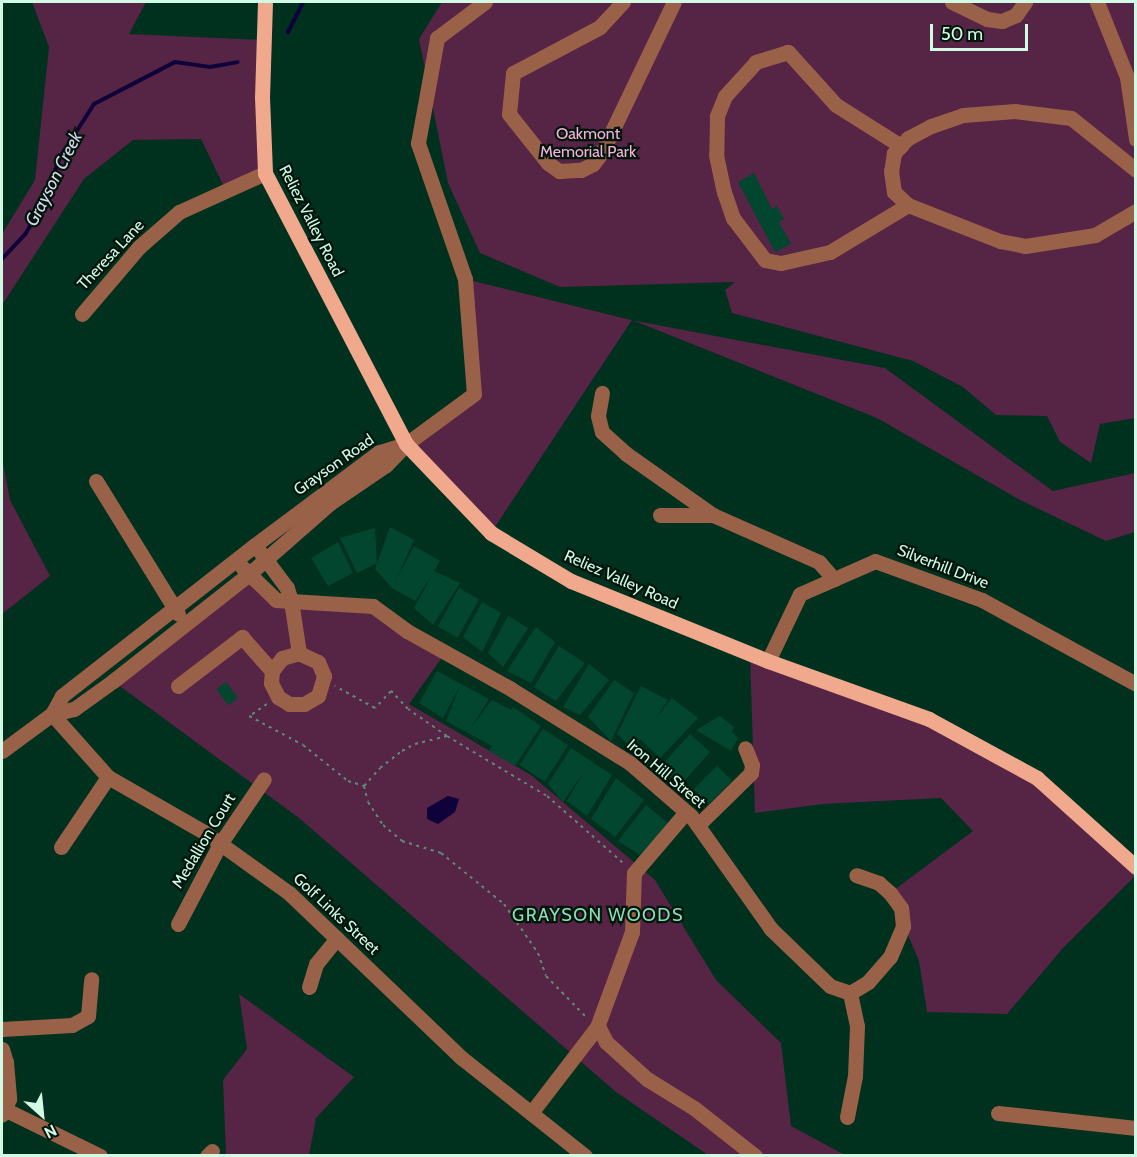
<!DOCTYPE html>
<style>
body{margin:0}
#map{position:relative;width:1137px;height:1157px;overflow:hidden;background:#00301e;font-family:Cabin,sans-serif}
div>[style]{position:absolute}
.green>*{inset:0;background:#562444}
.water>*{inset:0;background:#0f0139}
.stream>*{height:4px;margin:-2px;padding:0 2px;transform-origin:2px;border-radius:2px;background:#0f0139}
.building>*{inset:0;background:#02462f;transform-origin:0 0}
.path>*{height:2px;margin-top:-1px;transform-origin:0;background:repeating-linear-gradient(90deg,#5d8a77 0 3px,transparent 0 7.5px)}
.minor>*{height:15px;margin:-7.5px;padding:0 7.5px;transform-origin:7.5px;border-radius:7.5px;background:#9a6149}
.major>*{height:15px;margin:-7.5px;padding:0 7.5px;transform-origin:7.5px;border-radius:7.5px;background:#f0a98c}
span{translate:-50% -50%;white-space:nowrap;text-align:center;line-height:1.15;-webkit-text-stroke:4.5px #00150b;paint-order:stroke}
.park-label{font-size:16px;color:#f6b3da}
.street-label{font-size:16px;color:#d2fbe6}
.water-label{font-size:18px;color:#d6d7ee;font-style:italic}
.neighbourhood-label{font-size:18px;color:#8adfb7;letter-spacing:1.5px}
.frame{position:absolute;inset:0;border:3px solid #d2fbe6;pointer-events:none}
.north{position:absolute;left:12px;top:1085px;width:60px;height:60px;-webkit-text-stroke:4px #00150b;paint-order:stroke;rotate:153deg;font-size:16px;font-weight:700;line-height:24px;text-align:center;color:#d2fbe6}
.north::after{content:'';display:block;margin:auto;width:21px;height:27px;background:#d2fbe6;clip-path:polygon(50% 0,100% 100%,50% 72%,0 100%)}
.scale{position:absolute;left:930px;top:24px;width:98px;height:27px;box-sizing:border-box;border:3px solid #d2fbe6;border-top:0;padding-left:8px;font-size:18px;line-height:21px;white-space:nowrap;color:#d2fbe6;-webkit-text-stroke:4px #00150b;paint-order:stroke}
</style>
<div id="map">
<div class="green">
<i style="clip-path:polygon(32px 2px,146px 2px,129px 34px,263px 40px,265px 173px,226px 191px,201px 139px,133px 140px,84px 179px,2px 305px,2px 234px,35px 180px,49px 47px)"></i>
<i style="clip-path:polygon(442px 2px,1135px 2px,1135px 418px,1100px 424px,1091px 463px,1060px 442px,1047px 416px,996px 415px,963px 387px,913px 361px,732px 313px,725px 290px,735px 282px,560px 287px,480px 253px,448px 183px,419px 39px)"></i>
<i style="clip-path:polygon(465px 279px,631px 320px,885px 368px,1053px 491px,1135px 473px,1135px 532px,1106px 541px,1022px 501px,877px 418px,632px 320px,491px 533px,406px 444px,474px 393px)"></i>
<i style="clip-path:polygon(2px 458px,10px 500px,50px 576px,2px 614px)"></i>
<i style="clip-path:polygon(248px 575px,277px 602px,373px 606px,445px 653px,409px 704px,531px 775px,655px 880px,716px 980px,781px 1043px,791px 1126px,845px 1155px,708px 1155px,616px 1092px,299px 818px,113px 681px)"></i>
<i style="clip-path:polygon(750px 654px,899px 706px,1037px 778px,1135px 867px,1135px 876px,1063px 948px,1007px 1014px,927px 1012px,919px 961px,890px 893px,973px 831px,941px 798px,823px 804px,755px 813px)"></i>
<i style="clip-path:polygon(239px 994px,354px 1077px,316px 1118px,309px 1155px,226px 1155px,223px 1080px,247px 1049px)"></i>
</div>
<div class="water">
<i style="clip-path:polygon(448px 796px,459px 799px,455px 812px,438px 824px,427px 819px,427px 808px)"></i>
</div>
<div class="stream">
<i style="left:288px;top:32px;width:34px;rotate:-63deg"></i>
<i style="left:2px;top:259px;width:35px;rotate:-47deg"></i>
<i style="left:26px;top:233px;width:34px;rotate:-60deg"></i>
<i style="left:43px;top:204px;width:50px;rotate:-70.1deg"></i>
<i style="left:60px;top:157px;width:63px;rotate:-57.3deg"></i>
<i style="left:94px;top:104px;width:91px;rotate:-27.4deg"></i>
<i style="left:175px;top:62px;width:35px;rotate:8deg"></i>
<i style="left:210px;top:67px;width:28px;rotate:-10deg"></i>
</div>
<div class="building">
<i style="clip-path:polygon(754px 173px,772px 209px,777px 206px,784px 219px,779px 222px,791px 244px,775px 252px,738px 182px)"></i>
<i style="clip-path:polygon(390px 527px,414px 540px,395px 582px,414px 546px,440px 561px,434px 571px,460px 583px,433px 625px,414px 608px,432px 575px,415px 601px,392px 588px,375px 569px)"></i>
<i style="clip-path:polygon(375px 528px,377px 563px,357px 573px,340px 538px)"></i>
<i style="clip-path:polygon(338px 542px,353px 573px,328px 586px,311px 558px)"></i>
<i style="left:459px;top:588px;width:23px;height:44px;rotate:29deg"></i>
<i style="clip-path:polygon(482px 602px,501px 613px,482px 652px,463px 637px)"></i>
<i style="clip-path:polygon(508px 616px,528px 628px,503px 667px,488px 653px)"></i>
<i style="clip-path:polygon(536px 627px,555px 642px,531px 683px,507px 671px)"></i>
<i style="clip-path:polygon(559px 646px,585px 663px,556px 701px,534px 687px)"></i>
<i style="clip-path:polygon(589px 664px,609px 680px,580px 715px,563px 707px)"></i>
<i style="clip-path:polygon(437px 671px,489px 699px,470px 729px,492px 700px,511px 710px,513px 707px,541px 726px,515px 766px,489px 751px,492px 746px,446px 721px,460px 686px,443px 718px,419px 703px)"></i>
<i style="clip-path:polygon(614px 680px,634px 693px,611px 741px,588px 717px)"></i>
<i style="left:226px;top:682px;width:20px;height:12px;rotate:53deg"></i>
<i style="clip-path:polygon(641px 686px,668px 700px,655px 719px,672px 698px,698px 718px,660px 758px,640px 739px,633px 749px,617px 734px)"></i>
<i style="clip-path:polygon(720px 716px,734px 727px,732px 732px,738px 738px,731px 751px,696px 730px)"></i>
<i style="left:543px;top:729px;width:30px;height:43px;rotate:33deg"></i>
<i style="left:690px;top:734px;width:27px;height:45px;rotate:42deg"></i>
<i style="clip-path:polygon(571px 748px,612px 775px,587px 816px,567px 801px,583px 773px,563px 802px,548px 784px)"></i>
<i style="left:717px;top:766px;width:21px;height:33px;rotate:45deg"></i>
<i style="clip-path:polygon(616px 778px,644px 800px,615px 837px,591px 819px)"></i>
<i style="clip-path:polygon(646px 805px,669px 824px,640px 855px,618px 841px)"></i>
</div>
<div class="path">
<i style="left:267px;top:704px;width:22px;rotate:146deg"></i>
<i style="left:249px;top:716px;width:61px;rotate:28.2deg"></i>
<i style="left:303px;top:745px;width:58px;rotate:38.7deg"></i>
<i style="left:348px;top:781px;width:17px;rotate:17deg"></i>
<i style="left:364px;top:786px;width:24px;rotate:-48deg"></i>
<i style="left:380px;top:768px;width:28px;rotate:-38deg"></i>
<i style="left:402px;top:751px;width:15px;rotate:-28deg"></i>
<i style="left:415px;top:744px;width:33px;rotate:-14deg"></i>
<i style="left:447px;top:736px;width:47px;rotate:-145.3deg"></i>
<i style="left:408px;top:709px;width:25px;rotate:-133deg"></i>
<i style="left:391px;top:691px;width:23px;rotate:133deg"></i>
<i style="left:375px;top:708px;width:46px;rotate:-151.2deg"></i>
<i style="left:447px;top:736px;width:117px;rotate:31deg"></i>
<i style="left:547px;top:796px;width:103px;rotate:41.4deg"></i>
<i style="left:364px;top:786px;width:16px;rotate:76deg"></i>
<i style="left:368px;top:802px;width:27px;rotate:57deg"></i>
<i style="left:383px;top:825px;width:25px;rotate:40deg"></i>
<i style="left:402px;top:841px;width:41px;rotate:17.1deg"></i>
<i style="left:441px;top:853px;width:81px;rotate:39deg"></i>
<i style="left:504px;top:904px;width:60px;rotate:55.2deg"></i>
<i style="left:538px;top:953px;width:24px;rotate:71deg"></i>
<i style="left:546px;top:976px;width:57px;rotate:45.7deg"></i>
</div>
<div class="minor">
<i style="left:623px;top:2px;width:34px;rotate:133deg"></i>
<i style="left:600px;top:27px;width:98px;rotate:152.1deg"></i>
<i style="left:513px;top:73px;width:41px;rotate:95.6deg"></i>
<i style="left:509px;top:114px;width:63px;rotate:51.5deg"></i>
<i style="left:548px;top:163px;width:14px;rotate:36deg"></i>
<i style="left:559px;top:171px;width:22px;rotate:-3deg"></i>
<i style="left:581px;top:170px;width:13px;rotate:-27deg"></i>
<i style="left:593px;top:164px;width:15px;rotate:-53deg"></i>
<i style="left:602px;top:152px;width:166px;rotate:-64.4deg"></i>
<i style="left:952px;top:2px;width:39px;rotate:26deg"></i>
<i style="left:987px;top:19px;width:15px;rotate:8deg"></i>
<i style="left:1002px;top:21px;width:15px;rotate:-23deg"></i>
<i style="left:1016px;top:15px;width:16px;rotate:-55deg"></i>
<i style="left:1097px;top:2px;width:81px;rotate:68.2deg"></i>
<i style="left:1127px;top:77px;width:63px;rotate:81.7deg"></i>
<i style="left:901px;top:146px;width:77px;rotate:-147.8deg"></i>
<i style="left:836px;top:105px;width:72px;rotate:-132.2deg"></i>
<i style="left:788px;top:52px;width:34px;rotate:163deg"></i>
<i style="left:756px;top:62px;width:46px;rotate:132.4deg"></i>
<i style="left:725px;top:96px;width:22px;rotate:112deg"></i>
<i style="left:717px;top:116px;width:39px;rotate:91deg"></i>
<i style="left:716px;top:155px;width:38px;rotate:78deg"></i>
<i style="left:724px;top:192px;width:28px;rotate:71deg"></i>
<i style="left:733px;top:218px;width:53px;rotate:52.7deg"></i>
<i style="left:765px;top:260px;width:16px;rotate:11deg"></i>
<i style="left:781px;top:263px;width:50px;rotate:-12.7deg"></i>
<i style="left:830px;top:252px;width:91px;rotate:-31.1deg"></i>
<i style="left:1136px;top:170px;width:83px;rotate:-141.3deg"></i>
<i style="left:1071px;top:118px;width:56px;rotate:-172.9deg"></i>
<i style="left:1015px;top:111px;width:52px;rotate:175.6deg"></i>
<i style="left:963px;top:115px;width:34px;rotate:161deg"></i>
<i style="left:931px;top:126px;width:26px;rotate:152deg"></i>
<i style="left:908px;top:138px;width:21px;rotate:133deg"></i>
<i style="left:894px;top:153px;width:18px;rotate:99deg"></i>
<i style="left:891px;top:171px;width:21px;rotate:82deg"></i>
<i style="left:894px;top:192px;width:19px;rotate:43deg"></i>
<i style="left:908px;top:205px;width:99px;rotate:21.4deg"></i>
<i style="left:1000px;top:241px;width:25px;rotate:11deg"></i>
<i style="left:1025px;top:246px;width:71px;rotate:-8.9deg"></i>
<i style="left:1095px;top:235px;width:48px;rotate:-30.3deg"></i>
<i style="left:82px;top:314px;width:88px;rotate:-49.6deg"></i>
<i style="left:139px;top:247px;width:53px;rotate:-41.2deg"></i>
<i style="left:179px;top:212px;width:94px;rotate:-24.4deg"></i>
<i style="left:602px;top:393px;width:23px;rotate:100deg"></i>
<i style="left:598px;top:416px;width:16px;rotate:76deg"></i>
<i style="left:602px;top:432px;width:31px;rotate:42deg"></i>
<i style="left:625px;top:453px;width:108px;rotate:35.2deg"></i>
<i style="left:713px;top:515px;width:116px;rotate:23.9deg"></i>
<i style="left:819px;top:562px;width:23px;rotate:49deg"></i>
<i style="left:406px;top:444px;width:28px;rotate:163deg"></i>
<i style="left:379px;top:452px;width:155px;rotate:143.1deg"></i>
<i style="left:255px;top:545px;width:245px;rotate:142deg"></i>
<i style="left:62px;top:696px;width:21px;rotate:119deg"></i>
<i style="left:52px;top:714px;width:23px;rotate:-13deg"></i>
<i style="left:74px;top:709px;width:48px;rotate:-35.7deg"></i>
<i style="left:113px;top:681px;width:173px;rotate:-38.2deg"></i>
<i style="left:249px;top:574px;width:108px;rotate:-41.2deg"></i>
<i style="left:330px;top:503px;width:68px;rotate:-34.2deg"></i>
<i style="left:386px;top:465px;width:29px;rotate:-46deg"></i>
<i style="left:406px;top:444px;width:84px;rotate:-36.3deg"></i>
<i style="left:474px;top:394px;width:115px;rotate:-94.5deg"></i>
<i style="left:465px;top:279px;width:144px;rotate:-109.1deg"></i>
<i style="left:418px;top:143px;width:107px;rotate:-79.7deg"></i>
<i style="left:437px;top:38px;width:60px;rotate:-36.9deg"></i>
<i style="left:96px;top:481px;width:156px;rotate:58.3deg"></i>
<i style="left:660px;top:515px;width:53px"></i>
<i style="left:242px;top:567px;width:47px;rotate:44.1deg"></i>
<i style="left:276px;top:600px;width:15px;rotate:4deg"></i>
<i style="left:291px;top:601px;width:14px;rotate:-107deg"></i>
<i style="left:287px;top:588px;width:44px;rotate:-126.6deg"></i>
<i style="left:768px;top:661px;width:74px;rotate:-64.5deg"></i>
<i style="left:800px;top:594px;width:82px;rotate:-23.7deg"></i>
<i style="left:875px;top:561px;width:114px;rotate:20deg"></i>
<i style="left:982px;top:600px;width:175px;rotate:28.6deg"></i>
<i style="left:272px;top:671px;width:16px;rotate:-52deg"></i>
<i style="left:282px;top:658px;width:18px;rotate:-16deg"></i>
<i style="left:178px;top:686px;width:81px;rotate:-37.4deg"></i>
<i style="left:242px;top:637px;width:45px;rotate:48.6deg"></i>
<i style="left:272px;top:671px;width:12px;rotate:95deg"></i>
<i style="left:271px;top:683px;width:16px;rotate:63deg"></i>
<i style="left:278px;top:697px;width:13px;rotate:32deg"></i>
<i style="left:289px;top:704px;width:15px"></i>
<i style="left:304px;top:704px;width:16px;rotate:-30deg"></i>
<i style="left:318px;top:696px;width:21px;rotate:-73deg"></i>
<i style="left:324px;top:676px;width:15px;rotate:-113deg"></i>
<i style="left:318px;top:662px;width:21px;rotate:-155deg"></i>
<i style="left:299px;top:653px;width:53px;rotate:-98.7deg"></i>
<i style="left:291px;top:601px;width:82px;rotate:3.5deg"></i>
<i style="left:373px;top:606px;width:42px;rotate:36.3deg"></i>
<i style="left:407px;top:631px;width:119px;rotate:29.1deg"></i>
<i style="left:511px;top:689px;width:140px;rotate:31.9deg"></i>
<i style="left:630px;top:763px;width:81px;rotate:41deg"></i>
<i style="left:691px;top:816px;width:138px;rotate:54.7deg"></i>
<i style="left:771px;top:929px;width:82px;rotate:44deg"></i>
<i style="left:830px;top:986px;width:21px;rotate:19deg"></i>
<i style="left:850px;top:993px;width:21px;rotate:-31deg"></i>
<i style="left:868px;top:982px;width:33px;rotate:-49deg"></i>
<i style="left:890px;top:957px;width:34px;rotate:-67deg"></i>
<i style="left:903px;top:926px;width:18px;rotate:-96deg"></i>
<i style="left:901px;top:908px;width:19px;rotate:-126deg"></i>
<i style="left:890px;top:893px;width:15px;rotate:-138deg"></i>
<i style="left:879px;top:883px;width:24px;rotate:-161deg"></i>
<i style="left:2px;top:751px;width:62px;rotate:-36.5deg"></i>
<i style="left:52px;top:714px;width:84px;rotate:48.4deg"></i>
<i style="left:108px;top:777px;width:111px;rotate:29.8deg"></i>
<i style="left:204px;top:832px;width:105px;rotate:35.7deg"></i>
<i style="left:289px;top:893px;width:240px;rotate:43.7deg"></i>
<i style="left:463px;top:1059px;width:156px;rotate:38.5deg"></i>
<i style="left:698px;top:825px;width:74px;rotate:-44.5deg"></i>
<i style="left:751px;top:773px;width:8px;rotate:-83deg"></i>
<i style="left:752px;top:765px;width:18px;rotate:-112deg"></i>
<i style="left:61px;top:847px;width:84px;rotate:-56.1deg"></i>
<i style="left:178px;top:924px;width:90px;rotate:-62.3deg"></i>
<i style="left:220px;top:844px;width:78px;rotate:-55.9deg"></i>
<i style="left:309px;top:987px;width:24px;rotate:-73deg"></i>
<i style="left:316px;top:964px;width:33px;rotate:-51deg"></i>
<i style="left:598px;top:1026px;width:18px;rotate:63deg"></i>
<i style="left:606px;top:1042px;width:55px;rotate:42.1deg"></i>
<i style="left:647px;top:1079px;width:55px;rotate:31.7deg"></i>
<i style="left:694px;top:1108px;width:78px;rotate:38.2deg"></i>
<i style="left:2px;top:1029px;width:70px;rotate:-3.3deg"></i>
<i style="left:72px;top:1025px;width:18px;rotate:-29deg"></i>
<i style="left:88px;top:1016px;width:37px;rotate:-85deg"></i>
<i style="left:2px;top:1049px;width:14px;rotate:73deg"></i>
<i style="left:6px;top:1062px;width:37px;rotate:85deg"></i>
<i style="left:9px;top:1099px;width:17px;rotate:114deg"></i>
<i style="left:4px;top:1109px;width:107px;rotate:26.1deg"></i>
<i style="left:531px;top:1113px;width:108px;rotate:-52.5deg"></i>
<i style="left:597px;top:1027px;width:101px;rotate:-69.8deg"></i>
<i style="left:632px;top:932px;width:59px;rotate:-88.1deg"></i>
<i style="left:634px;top:873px;width:80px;rotate:-49.6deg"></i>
<i style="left:998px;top:1113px;width:139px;rotate:6.2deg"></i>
<i style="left:847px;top:1117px;width:42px;rotate:-79deg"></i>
<i style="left:855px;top:1076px;width:50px;rotate:-87.7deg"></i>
<i style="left:857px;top:1026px;width:34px;rotate:-102deg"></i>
<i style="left:207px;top:1156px;width:7px;rotate:-45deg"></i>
</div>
<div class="major">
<i style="left:265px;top:2px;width:95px;rotate:91.8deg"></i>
<i style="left:262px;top:97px;width:76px;rotate:87.7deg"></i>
<i style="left:265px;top:173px;width:305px;rotate:62.5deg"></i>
<i style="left:406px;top:444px;width:123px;rotate:46.3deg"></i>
<i style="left:491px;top:533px;width:93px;rotate:31deg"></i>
<i style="left:571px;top:581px;width:213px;rotate:22.1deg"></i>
<i style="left:768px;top:661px;width:171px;rotate:19.8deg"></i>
<i style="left:929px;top:719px;width:123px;rotate:28.6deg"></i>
<i style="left:1037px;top:778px;width:133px;rotate:42deg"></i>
</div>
<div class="park-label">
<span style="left:588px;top:143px">Oakmont<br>Memorial Park</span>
</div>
<div class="street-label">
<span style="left:311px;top:221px;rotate:63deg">Reliez Valley Road</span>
<span style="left:111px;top:255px;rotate:-47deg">Theresa Lane</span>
<span style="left:334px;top:465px;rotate:-35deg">Grayson Road</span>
<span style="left:943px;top:567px;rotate:21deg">Silverhill Drive</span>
<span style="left:621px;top:580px;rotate:24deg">Reliez Valley Road</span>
<span style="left:666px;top:774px;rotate:40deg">Iron Hill Street</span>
<span style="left:204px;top:841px;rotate:-59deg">Medallion Court</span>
<span style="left:336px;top:914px;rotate:43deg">Golf Links Street</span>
</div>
<div class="water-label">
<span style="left:54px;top:179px;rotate:-63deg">Grayson Creek</span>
</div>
<div class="neighbourhood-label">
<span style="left:598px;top:915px">GRAYSON WOODS</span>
</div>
<div class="frame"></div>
<div class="north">N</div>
<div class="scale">50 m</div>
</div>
